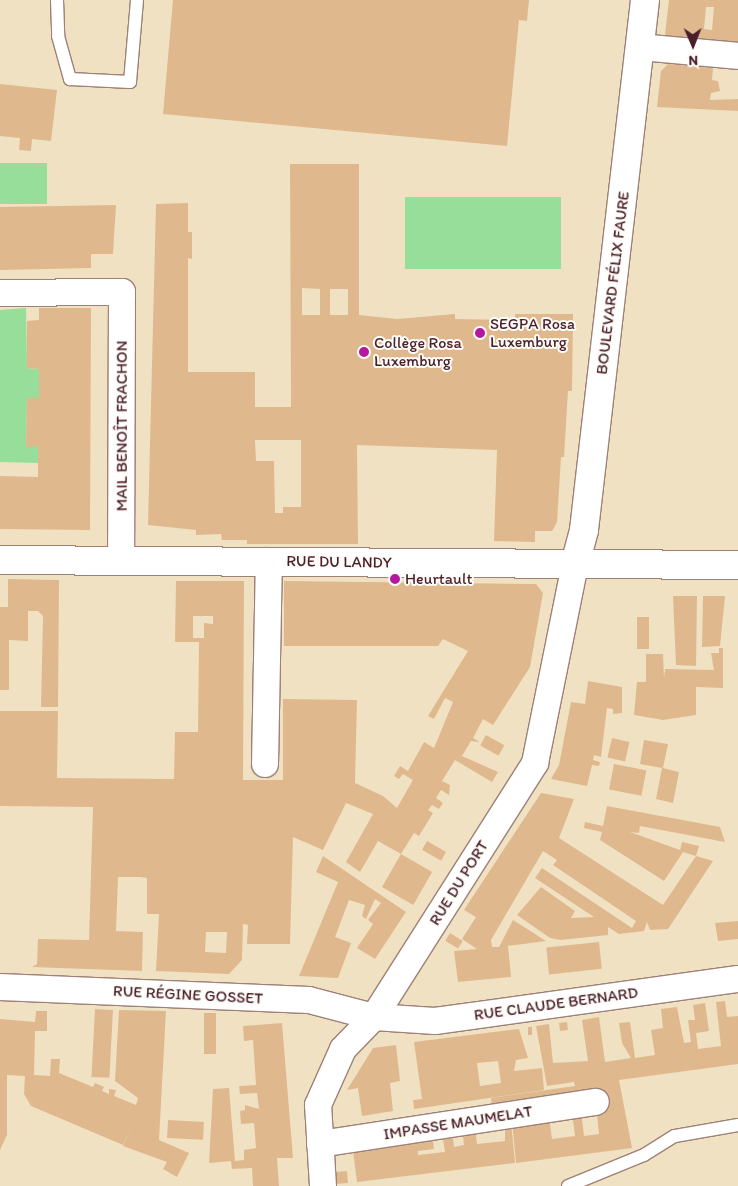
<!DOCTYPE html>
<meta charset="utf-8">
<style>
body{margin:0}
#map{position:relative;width:738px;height:1186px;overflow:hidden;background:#f1e1c3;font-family:Itim,sans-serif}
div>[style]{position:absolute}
.green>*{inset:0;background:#96de99;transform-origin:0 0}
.building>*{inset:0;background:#dfb98d;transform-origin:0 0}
.roads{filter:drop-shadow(1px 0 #9e8077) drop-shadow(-1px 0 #9e8077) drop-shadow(0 1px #9e8077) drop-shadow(0 -1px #9e8077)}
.lane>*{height:12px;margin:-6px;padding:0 6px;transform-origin:6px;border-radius:6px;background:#fff}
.street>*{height:26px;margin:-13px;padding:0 13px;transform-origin:13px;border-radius:13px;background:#fff}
.secondary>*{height:28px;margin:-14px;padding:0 14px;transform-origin:14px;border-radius:14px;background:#fff}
.dots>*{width:14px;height:14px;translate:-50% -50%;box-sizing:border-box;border:2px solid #fdfcf7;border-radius:50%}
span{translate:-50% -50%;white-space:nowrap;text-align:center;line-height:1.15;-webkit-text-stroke:4px #fdfcf7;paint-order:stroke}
.street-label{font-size:16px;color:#4a1f2b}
.poi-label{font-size:16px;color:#4a1f2b}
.left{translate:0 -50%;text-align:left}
.north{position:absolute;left:668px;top:20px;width:50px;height:50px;-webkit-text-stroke:4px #fdfcf7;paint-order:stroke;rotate:179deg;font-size:14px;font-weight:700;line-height:20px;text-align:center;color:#4a1f2b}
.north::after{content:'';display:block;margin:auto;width:18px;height:22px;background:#4a1f2b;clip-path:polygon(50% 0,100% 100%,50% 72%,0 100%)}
</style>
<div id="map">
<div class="green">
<i style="left:0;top:163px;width:47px;height:41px"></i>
<i style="left:405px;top:197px;width:156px;height:72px"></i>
<i style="clip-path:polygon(26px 308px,27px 368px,39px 369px,39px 398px,27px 399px,26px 446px,38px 446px,38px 463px,0 462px,0 310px)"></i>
</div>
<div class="building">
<i style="clip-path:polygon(173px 0,529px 0,527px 21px,519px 20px,507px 146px,163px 114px)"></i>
<i style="clip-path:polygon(evenodd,669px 0,738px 0,738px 46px,671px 41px,665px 34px,669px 0,706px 7px,714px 7px,712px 30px,704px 29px,706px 7px)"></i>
<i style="clip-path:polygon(668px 64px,713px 68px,712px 80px,718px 81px,720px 91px,711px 93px,710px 100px,738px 99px,738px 111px,657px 107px,661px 71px)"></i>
<i style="clip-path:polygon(0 84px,57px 90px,51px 141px,32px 139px,31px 151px,19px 150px,20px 138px,0 136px)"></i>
<i style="clip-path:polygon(evenodd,290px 164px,359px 164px,359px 315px,397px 319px,455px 314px,455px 319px,515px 320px,515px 314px,573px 314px,572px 391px,568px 391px,564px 457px,561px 457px,557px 522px,552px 531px,535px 531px,535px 542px,494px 541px,497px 450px,357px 445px,358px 544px,247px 544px,247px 540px,222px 540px,221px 534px,196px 535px,196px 530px,148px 525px,156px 204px,188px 203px,188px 232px,192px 232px,192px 259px,188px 258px,188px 372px,255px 372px,255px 407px,291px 407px,290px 164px,302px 288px,320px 289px,320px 315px,302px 315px,302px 288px,290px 164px,330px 289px,348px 289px,348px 315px,330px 315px,330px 289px,290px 164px,255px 440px,301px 440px,301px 507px,283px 507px,283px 513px,275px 513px,274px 461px,256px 461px,255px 440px)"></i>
<i style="clip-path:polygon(116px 205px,113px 254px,91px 254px,91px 268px,0 270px,0 207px)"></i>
<i style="clip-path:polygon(39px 308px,91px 308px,90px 530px,0 529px,0 476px,38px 477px,38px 446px,26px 447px,27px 398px,39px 398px,39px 369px,27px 368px,27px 321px,39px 320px)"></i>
<i style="clip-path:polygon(8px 579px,59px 580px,58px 707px,41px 707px,43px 616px,38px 611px,28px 611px,28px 641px,9px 640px,9px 690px,0 690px,0 607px,8px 607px)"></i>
<i style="clip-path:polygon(evenodd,176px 581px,244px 581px,243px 780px,283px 780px,283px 699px,357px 700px,355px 783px,383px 796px,397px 808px,413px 780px,403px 774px,399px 779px,394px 776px,400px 766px,408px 771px,424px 742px,434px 748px,453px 702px,445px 698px,434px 719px,428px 716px,468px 651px,443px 639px,438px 646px,284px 646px,284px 581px,536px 584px,543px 593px,530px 667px,493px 725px,483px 719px,473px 738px,480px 742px,471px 741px,462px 756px,498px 772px,492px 782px,455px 760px,442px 781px,450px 785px,449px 795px,441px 790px,436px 798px,443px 803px,439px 809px,432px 805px,428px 810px,433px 813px,419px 836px,414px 833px,401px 854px,378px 841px,360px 872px,346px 862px,373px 814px,346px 803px,323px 850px,293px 837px,290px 944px,247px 944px,248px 925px,243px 924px,242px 960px,229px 974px,156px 971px,159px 914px,147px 914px,147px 878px,140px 877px,118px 877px,116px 931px,143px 932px,142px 971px,32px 967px,37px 964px,38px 939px,89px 940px,93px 807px,0 806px,0 711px,58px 711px,57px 778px,174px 779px,175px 732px,198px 732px,199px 642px,175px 642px,176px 581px,193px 616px,213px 616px,213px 624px,204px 623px,204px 638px,193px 638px,193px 616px,176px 581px,206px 932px,227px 932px,226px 953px,205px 952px,206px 932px)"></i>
<i style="clip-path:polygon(673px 596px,697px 596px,696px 666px,676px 665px)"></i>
<i style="clip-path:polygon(703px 596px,725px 596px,720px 646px,702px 647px)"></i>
<i style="left:637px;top:617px;width:12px;height:32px"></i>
<i style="clip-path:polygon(719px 648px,723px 648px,723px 688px,696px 687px,696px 715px,663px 720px,634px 715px,637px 682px,646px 682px,646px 654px,663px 654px,664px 678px,665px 669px,714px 670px,711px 653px,719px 653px)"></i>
<i style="clip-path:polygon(588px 681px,622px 687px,622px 713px,613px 714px,613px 709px,607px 708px,601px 757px,594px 755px,593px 760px,600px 762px,599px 766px,592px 765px,587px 786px,551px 779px,559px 765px,571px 702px,585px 704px)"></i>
<i style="left:486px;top:735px;width:21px;height:12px;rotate:29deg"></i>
<i style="left:612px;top:738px;width:18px;height:20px;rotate:13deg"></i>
<i style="clip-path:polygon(644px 740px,668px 744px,663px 768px,679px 772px,673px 803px,656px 799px,662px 768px,640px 764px)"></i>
<i style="left:614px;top:764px;width:33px;height:26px;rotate:11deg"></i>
<i style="clip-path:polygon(541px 793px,574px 799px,559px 838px,663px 905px,696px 856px,713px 861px,668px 929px,650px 930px,647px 922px,644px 931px,619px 934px,608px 927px,608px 935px,561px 940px,550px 938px,517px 915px,541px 887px,575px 911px,571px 918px,594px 917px,535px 878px,542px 868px,632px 928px,636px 921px,553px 865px,557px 860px,543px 851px,491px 940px,492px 947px,499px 947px,513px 920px,546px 941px,508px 946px,511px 977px,458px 982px,454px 951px,477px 949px,462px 939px,476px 917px,464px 910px)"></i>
<i style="clip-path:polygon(607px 806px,720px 827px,725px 842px,640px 826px,639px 833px,630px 832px,680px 850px,682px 842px,699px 846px,696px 856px,683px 852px,664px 881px,600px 840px,602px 832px,584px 828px,585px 822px,603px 826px)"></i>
<i style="left:427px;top:841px;width:22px;height:10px;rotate:30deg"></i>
<i style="left:401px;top:854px;width:36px;height:38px;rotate:30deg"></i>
<i style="clip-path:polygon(323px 856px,406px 912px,375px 959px,357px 948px,373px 924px,368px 920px,381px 903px,375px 899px,366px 919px,362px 916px,365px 905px,349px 900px,335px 937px,351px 943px,338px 978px,299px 976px,338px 882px,316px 872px)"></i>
<i style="clip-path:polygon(738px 921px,738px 939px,718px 941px,715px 923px)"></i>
<i style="left:450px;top:933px;width:15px;height:9px;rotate:32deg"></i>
<i style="left:599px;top:942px;width:27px;height:53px;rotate:84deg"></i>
<i style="clip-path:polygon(725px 1001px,727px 1017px,738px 1016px,738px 1064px,619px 1080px,632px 1148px,516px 1163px,512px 1120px,549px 1116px,552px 1139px,575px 1136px,572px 1112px,581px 1111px,584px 1136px,599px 1134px,597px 1115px,605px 1114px,603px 1097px,493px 1113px,491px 1098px,575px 1086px,574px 1082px,547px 1086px,536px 1026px,549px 1024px,553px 1063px,588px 1061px,582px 1020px,599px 1017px,605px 1062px,631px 1058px,622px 1043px,619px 1023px,630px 1022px,635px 1058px,655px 1055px,651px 1030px,663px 1028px,661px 1009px,677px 1007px,684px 1043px,691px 1042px,688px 1020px,695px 1020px,693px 1005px,705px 1003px,709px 1031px,696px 1033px,698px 1049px,721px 1046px,716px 1002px)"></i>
<i style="left:95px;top:1009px;width:18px;height:68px;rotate:3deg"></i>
<i style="clip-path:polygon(119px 1010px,166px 1011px,159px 1140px,189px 1153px,177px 1177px,163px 1169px,167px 1162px,123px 1146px,131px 1128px,123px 1145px,31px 1106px,24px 1094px,25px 1076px,7px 1075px,7px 1135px,0 1150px,0 1019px,35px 1022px,36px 1011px,47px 1011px,47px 1031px,35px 1031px,34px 1075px,50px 1076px,51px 1059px,60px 1059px,59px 1073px,93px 1087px,95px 1083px,104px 1087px,102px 1091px,109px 1094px,109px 1089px,116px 1090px,114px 1096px,136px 1105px,138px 1098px,115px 1081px)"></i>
<i style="left:204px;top:1013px;width:12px;height:41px"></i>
<i style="left:567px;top:1022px;width:8px;height:8px;rotate:83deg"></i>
<i style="clip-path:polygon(282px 1023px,293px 1158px,277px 1158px,279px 1186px,253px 1186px,252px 1168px,232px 1169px,231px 1161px,209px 1163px,213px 1089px,229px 1088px,235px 1161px,244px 1160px,244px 1150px,256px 1148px,254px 1123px,241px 1124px,240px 1111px,245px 1110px,245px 1105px,259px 1109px,257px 1093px,240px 1094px,239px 1086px,256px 1085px,253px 1040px,244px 1041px,243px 1026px)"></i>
<i style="left:528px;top:1027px;width:4px;height:8px"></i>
<i style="clip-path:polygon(evenodd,519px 1029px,528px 1058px,516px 1060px,514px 1071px,542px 1068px,544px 1090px,414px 1109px,413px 1100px,422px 1099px,414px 1042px,519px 1029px,498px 1061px,501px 1083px,480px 1086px,477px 1063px,498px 1061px)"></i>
<i style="clip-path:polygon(396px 1045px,400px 1081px,390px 1083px,393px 1111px,362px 1116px,358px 1088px,347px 1090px,373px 1048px)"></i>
<i style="left:168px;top:1120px;width:36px;height:18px;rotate:3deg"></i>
<i style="clip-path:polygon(511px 1122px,515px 1163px,357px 1182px,352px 1143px,432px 1133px,434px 1149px,418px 1151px,418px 1155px,445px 1152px,442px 1132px,452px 1130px,454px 1147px,464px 1145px,462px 1129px,475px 1127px,477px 1144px,505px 1141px,505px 1123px)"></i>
<i style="left:347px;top:1171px;width:12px;height:16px;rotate:85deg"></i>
</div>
<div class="roads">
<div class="lane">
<i style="left:57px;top:0;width:36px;rotate:88deg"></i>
<i style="left:58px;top:36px;width:45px;rotate:74.4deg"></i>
<i style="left:70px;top:79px;width:60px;rotate:2.9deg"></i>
<i style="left:130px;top:82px;width:82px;rotate:-85.1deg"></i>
<i style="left:568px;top:1186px;width:82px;rotate:-22.2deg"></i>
<i style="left:644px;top:1155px;width:36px;rotate:-32deg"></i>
<i style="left:675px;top:1136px;width:64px;rotate:-9.9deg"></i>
</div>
<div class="street">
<i style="left:640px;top:47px;width:98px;rotate:5.2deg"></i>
<i style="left:0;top:293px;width:122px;rotate:-0.5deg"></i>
<i style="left:122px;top:292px;width:269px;rotate:90.2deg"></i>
<i style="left:265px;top:764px;width:203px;rotate:-88.9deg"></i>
<i style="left:0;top:987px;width:309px;rotate:2.4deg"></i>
<i style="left:309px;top:1000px;width:67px;rotate:14.7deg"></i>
<i style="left:374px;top:1017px;width:61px;rotate:3.8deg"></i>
<i style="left:435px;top:1021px;width:306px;rotate:-7.9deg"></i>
<i style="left:320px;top:1144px;width:279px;rotate:-8.7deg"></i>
<i style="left:323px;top:1186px;width:81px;rotate:-93.5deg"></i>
<i style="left:318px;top:1105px;width:61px;rotate:-65.9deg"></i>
<i style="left:343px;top:1049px;width:45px;rotate:-45.9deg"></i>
<i style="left:374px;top:1017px;width:301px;rotate:-57.6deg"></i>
<i style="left:535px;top:763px;width:203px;rotate:-78.6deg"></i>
</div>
<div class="secondary">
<i style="left:0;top:560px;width:738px;rotate:0.39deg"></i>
<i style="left:575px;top:564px;width:35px;rotate:-75deg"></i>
<i style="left:584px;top:530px;width:533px;rotate:-83.43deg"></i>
</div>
</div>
<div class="dots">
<i style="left:480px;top:333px;background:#b5179e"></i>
<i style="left:364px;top:352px;background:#b5179e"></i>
<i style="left:395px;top:579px;background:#b5179e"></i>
</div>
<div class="street-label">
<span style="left:613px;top:283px;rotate:-83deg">BOULEVARD FÉLIX FAURE</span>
<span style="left:122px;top:426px;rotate:-90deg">MAIL BENOÎT FRACHON</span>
<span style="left:339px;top:562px;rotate:1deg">RUE DU LANDY</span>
<span style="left:459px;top:883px;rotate:-58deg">RUE DU PORT</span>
<span style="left:188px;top:995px;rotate:3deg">RUE RÉGINE GOSSET</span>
<span style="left:556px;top:1004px;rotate:-8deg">RUE CLAUDE BERNARD</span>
<span style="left:458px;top:1123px;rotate:-9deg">IMPASSE MAUMELAT</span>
</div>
<div class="poi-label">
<span class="left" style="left:490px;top:333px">SEGPA Rosa<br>Luxemburg</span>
<span class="left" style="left:374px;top:352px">Collège Rosa<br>Luxemburg</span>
<span class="left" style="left:405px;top:579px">Heurtault</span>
</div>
<div class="north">N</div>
</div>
